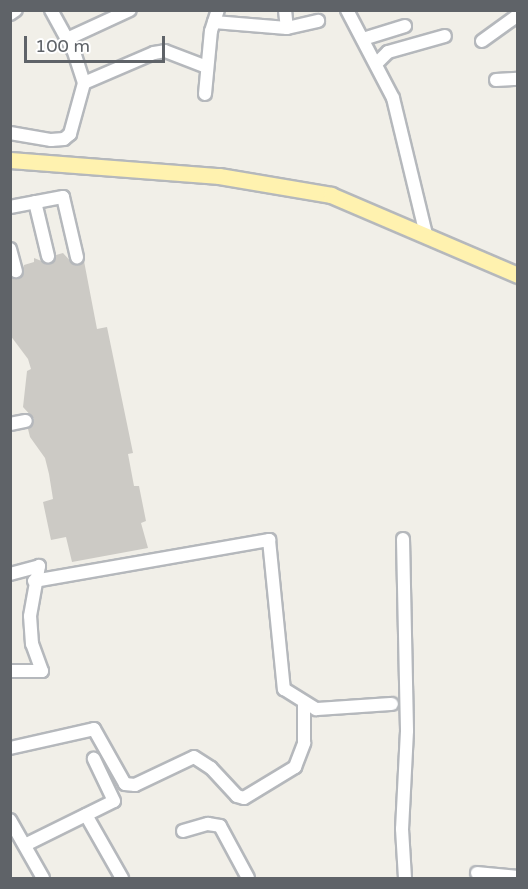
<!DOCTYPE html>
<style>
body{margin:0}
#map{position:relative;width:528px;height:889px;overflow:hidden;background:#f1efe8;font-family:"Varela Round",sans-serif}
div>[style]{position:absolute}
.building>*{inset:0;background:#cccac5}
.roads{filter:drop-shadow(2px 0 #b5b8bc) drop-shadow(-2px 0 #b5b8bc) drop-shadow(0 2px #b5b8bc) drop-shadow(0 -2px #b5b8bc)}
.minor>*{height:12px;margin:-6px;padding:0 6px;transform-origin:6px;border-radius:6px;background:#fff}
.major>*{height:15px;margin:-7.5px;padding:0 7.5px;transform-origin:7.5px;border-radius:7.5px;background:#fff2af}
span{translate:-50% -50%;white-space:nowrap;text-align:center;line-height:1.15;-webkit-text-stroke:4.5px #fff;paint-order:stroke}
.frame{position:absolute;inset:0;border:12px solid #5f6368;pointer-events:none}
.scale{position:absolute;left:24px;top:36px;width:141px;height:27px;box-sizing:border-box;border:3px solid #5f6368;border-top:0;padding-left:8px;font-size:18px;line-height:21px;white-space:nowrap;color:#5f6368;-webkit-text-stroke:4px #fff;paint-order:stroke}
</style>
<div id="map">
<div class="building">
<i style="clip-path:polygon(63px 253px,74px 265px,84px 261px,97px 329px,107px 327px,133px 453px,128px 454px,134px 486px,139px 486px,146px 521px,141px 523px,148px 548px,72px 562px,66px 537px,51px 540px,43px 502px,53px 499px,49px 474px,45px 458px,30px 437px,28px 429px,34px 419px,23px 407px,27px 371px,31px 369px,28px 359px,10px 335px,10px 277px,21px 277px,24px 265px,34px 262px,34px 258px,49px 264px,56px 255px)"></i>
</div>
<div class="roads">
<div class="minor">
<i style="left:285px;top:10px;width:18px;rotate:84deg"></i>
<i style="left:347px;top:10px;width:99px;rotate:62.4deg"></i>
<i style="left:393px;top:98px;width:140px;rotate:76.4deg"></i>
<i style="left:10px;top:14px;width:7px;rotate:-34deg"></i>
<i style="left:214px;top:22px;width:73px;rotate:4.7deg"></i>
<i style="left:287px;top:28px;width:32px;rotate:-13deg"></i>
<i style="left:67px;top:39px;width:69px;rotate:-24.7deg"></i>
<i style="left:363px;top:39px;width:44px;rotate:-17.2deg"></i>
<i style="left:482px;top:41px;width:44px;rotate:-35.8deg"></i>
<i style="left:376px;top:64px;width:17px;rotate:-45deg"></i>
<i style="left:388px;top:52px;width:59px;rotate:-15.7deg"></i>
<i style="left:496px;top:80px;width:22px;rotate:-3deg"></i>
<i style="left:84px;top:83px;width:76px;rotate:-23.2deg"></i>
<i style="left:154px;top:53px;width:11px;rotate:-10deg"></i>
<i style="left:165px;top:51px;width:45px;rotate:20.9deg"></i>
<i style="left:205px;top:94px;width:63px;rotate:-84.6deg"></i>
<i style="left:211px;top:31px;width:22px;rotate:-72deg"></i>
<i style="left:10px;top:133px;width:42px;rotate:9.7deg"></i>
<i style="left:51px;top:140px;width:13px;rotate:-4deg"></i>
<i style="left:64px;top:139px;width:8px;rotate:-40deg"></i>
<i style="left:70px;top:134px;width:53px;rotate:-74.6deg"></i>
<i style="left:84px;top:83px;width:35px;rotate:-108deg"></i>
<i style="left:73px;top:50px;width:46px;rotate:-118.8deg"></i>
<i style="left:35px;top:202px;width:56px;rotate:76.5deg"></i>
<i style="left:10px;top:207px;width:54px;rotate:-10.7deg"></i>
<i style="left:63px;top:197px;width:62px;rotate:76.9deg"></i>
<i style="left:10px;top:249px;width:23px;rotate:75deg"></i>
<i style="left:10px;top:424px;width:16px;rotate:-11deg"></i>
<i style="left:403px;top:539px;width:192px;rotate:88.8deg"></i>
<i style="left:407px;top:731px;width:98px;rotate:92.9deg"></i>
<i style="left:402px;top:829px;width:49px;rotate:86.5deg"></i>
<i style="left:10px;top:574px;width:30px;rotate:-15deg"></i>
<i style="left:34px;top:581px;width:239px;rotate:-9.9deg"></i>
<i style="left:269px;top:540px;width:150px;rotate:84.3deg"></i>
<i style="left:284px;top:689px;width:38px;rotate:32deg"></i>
<i style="left:316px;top:709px;width:76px;rotate:-3.8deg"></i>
<i style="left:10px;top:671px;width:32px"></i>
<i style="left:42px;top:671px;width:29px;rotate:-110deg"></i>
<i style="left:32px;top:644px;width:28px;rotate:-94deg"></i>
<i style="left:30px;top:616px;width:51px;rotate:-79.8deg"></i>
<i style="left:10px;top:748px;width:86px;rotate:-12.7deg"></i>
<i style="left:94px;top:729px;width:63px;rotate:60.6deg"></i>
<i style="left:125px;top:784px;width:10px;rotate:6deg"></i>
<i style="left:135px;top:785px;width:65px;rotate:-25.4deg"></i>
<i style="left:194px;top:757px;width:20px;rotate:33deg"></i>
<i style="left:211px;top:768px;width:38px;rotate:47deg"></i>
<i style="left:237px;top:796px;width:7px;rotate:16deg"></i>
<i style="left:244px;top:798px;width:60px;rotate:-31.3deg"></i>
<i style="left:295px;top:767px;width:26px;rotate:-69deg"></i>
<i style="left:304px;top:743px;width:39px;rotate:-90deg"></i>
<i style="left:86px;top:815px;width:73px;rotate:60.3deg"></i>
<i style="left:10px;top:820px;width:67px;rotate:60.4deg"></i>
<i style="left:183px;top:831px;width:26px;rotate:-16deg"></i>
<i style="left:208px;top:824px;width:12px;rotate:9deg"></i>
<i style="left:220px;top:826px;width:59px;rotate:61.7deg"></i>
<i style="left:25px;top:845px;width:99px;rotate:-26.3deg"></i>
<i style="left:114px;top:801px;width:47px;rotate:-115.5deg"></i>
<i style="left:477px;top:873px;width:41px;rotate:5.6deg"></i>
</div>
<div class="major">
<i style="left:10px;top:160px;width:210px;rotate:4.4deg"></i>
<i style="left:219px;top:176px;width:114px;rotate:9.6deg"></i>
<i style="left:331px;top:195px;width:203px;rotate:23.2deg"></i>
</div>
</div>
<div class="frame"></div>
<div class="scale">100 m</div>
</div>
